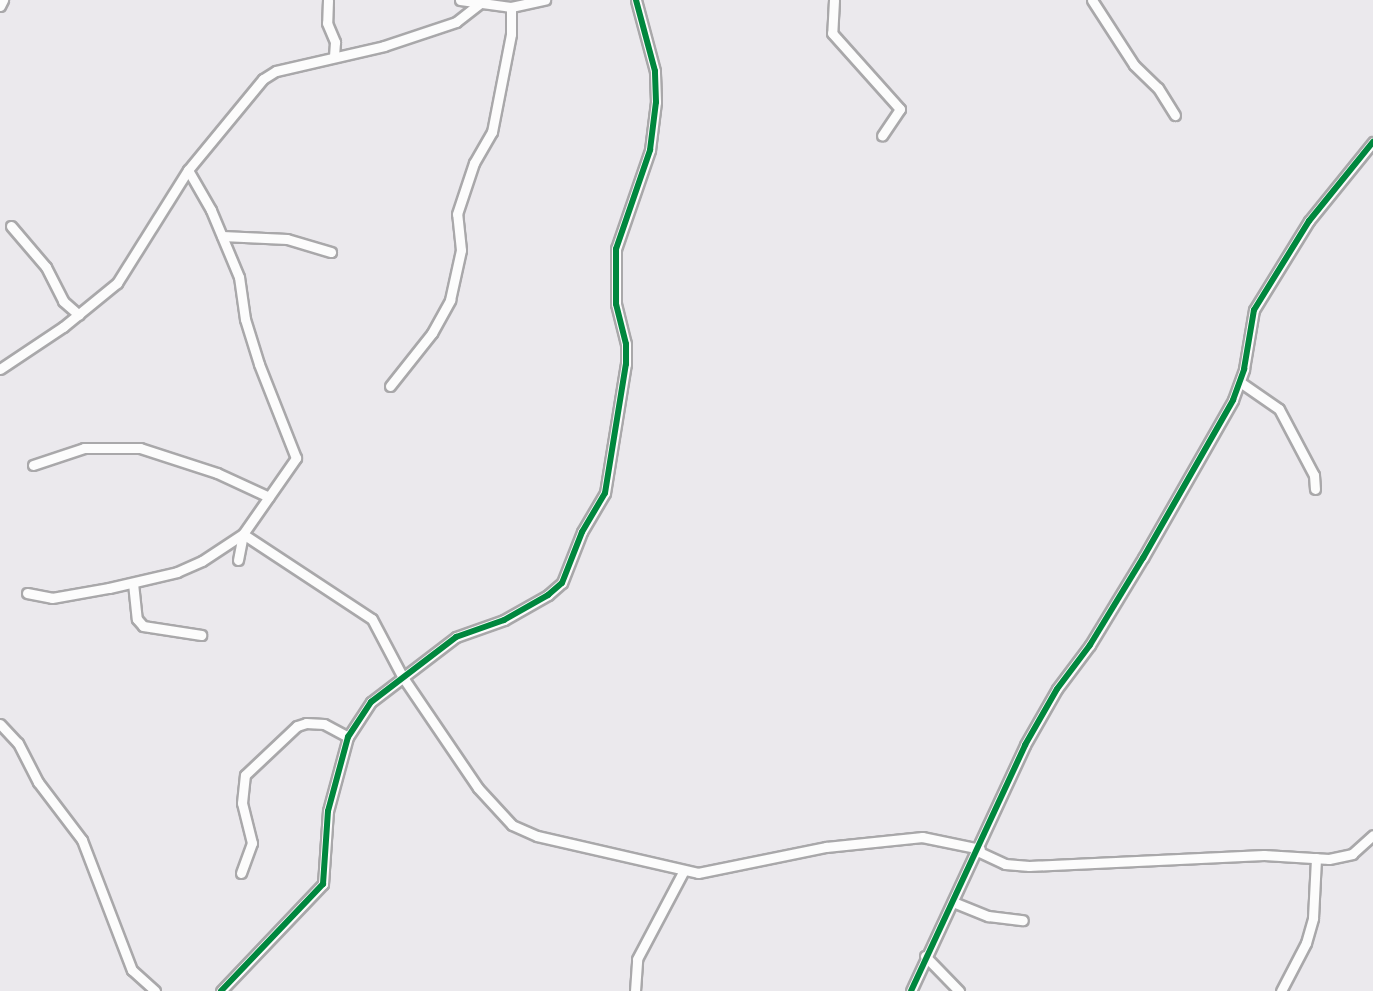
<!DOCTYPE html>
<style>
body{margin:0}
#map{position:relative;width:1373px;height:991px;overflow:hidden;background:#ebe9ed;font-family:"Playfair Display",serif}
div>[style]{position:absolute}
.roads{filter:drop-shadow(2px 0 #a9a8aa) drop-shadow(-2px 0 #a9a8aa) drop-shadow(0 2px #a9a8aa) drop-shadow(0 -2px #a9a8aa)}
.minor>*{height:9px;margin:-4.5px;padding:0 4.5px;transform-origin:4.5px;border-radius:4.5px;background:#fcfcfc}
.cycleway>*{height:6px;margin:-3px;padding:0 3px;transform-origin:3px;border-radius:3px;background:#00873e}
span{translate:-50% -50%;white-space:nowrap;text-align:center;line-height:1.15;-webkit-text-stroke:4.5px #f9f5fb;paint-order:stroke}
</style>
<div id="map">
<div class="roads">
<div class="minor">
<i style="left:328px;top:0;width:23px;rotate:92deg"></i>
<i style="left:327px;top:23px;width:21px;rotate:67deg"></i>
<i style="left:335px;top:42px;width:14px;rotate:94deg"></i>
<i style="left:460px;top:0;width:51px;rotate:7.8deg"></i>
<i style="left:511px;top:7px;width:35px;rotate:-12deg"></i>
<i style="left:834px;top:0;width:33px;rotate:93deg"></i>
<i style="left:832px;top:33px;width:102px;rotate:48.2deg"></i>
<i style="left:900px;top:109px;width:32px;rotate:124deg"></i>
<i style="left:1092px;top:0;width:77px;rotate:57.1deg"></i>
<i style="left:1134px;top:65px;width:33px;rotate:44deg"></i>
<i style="left:1158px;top:88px;width:32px;rotate:58deg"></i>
<i style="left:0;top:6px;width:7px;rotate:-63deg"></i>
<i style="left:11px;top:226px;width:54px;rotate:49.5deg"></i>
<i style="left:46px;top:267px;width:38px;rotate:63deg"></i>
<i style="left:63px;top:301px;width:21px;rotate:41deg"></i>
<i style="left:222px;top:236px;width:65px;rotate:2.6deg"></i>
<i style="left:287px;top:239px;width:46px;rotate:16.5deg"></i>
<i style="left:0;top:369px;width:76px;rotate:-33.7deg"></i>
<i style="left:63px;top:327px;width:70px;rotate:-39.2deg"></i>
<i style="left:117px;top:283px;width:133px;rotate:-57.9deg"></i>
<i style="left:188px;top:170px;width:118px;rotate:-50.5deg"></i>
<i style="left:263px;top:79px;width:15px;rotate:-32deg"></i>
<i style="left:276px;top:71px;width:111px;rotate:-13deg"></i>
<i style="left:384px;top:46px;width:76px;rotate:-18.4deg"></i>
<i style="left:456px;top:22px;width:31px;rotate:-38deg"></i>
<i style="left:1240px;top:382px;width:47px;rotate:34.7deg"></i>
<i style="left:1279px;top:409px;width:75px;rotate:62.1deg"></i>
<i style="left:1314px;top:475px;width:14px;rotate:86deg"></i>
<i style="left:390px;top:386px;width:68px;rotate:-51.6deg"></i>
<i style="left:432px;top:333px;width:38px;rotate:-61deg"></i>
<i style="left:450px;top:300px;width:51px;rotate:-77.6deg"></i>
<i style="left:461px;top:250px;width:36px;rotate:-96deg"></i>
<i style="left:457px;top:214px;width:54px;rotate:-71.6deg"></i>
<i style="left:474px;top:163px;width:36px;rotate:-60deg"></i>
<i style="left:492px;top:132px;width:100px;rotate:-79deg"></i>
<i style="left:511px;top:34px;width:27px;rotate:-90deg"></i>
<i style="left:33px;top:465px;width:54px;rotate:-18.4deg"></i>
<i style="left:84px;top:448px;width:56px"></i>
<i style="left:140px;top:448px;width:81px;rotate:18deg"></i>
<i style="left:217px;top:473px;width:57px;rotate:24.8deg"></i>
<i style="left:238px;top:560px;width:26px;rotate:-79deg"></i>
<i style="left:243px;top:534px;width:154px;rotate:33.4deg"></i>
<i style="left:372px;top:619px;width:64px;rotate:62.2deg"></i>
<i style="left:402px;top:676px;width:135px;rotate:55.8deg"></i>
<i style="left:478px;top:788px;width:50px;rotate:47.4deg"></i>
<i style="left:512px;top:825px;width:27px;rotate:24deg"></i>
<i style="left:537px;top:836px;width:165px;rotate:12.9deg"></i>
<i style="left:698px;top:873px;width:131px;rotate:-11.5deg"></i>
<i style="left:826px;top:847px;width:97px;rotate:-5.9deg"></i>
<i style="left:922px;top:837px;width:59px;rotate:11.7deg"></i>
<i style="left:133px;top:583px;width:36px;rotate:84deg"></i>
<i style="left:137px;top:619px;width:9px;rotate:49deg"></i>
<i style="left:143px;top:626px;width:59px;rotate:8.8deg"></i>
<i style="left:27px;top:593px;width:25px;rotate:11deg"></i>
<i style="left:52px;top:598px;width:58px;rotate:-10deg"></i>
<i style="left:109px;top:588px;width:70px;rotate:-13.2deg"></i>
<i style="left:177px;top:572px;width:27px;rotate:-24deg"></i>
<i style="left:202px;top:561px;width:49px;rotate:-33.4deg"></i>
<i style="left:243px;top:534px;width:93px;rotate:-55.1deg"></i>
<i style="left:296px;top:458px;width:101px;rotate:-111.5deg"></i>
<i style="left:259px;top:364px;width:47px;rotate:-107.3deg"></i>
<i style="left:245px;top:319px;width:42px;rotate:-98.1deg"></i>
<i style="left:239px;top:277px;width:73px;rotate:-112.7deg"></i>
<i style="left:211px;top:210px;width:46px;rotate:-119.9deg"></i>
<i style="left:0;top:724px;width:26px;rotate:47deg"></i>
<i style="left:18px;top:743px;width:44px;rotate:62.9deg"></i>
<i style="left:38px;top:782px;width:73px;rotate:52.8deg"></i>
<i style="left:82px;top:840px;width:139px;rotate:69deg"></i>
<i style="left:132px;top:970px;width:31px;rotate:42deg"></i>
<i style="left:975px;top:850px;width:33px;rotate:25deg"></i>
<i style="left:1005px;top:864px;width:24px;rotate:5deg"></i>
<i style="left:1029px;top:866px;width:235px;rotate:-2.7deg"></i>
<i style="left:1264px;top:855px;width:65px;rotate:3.5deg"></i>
<i style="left:1329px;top:859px;width:24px;rotate:-12deg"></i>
<i style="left:1352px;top:854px;width:28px;rotate:-42deg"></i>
<i style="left:241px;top:873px;width:32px;rotate:-70deg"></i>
<i style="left:252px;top:843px;width:41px;rotate:-104deg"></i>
<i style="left:242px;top:803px;width:28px;rotate:-84deg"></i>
<i style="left:245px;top:775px;width:71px;rotate:-43.3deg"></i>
<i style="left:297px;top:726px;width:9px;rotate:-18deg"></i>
<i style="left:306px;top:723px;width:18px;rotate:3deg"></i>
<i style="left:324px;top:724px;width:27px;rotate:28deg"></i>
<i style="left:953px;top:902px;width:38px;rotate:22deg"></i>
<i style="left:988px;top:916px;width:35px;rotate:7deg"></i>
<i style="left:925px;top:956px;width:49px;rotate:45.8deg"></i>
<i style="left:221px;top:991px;width:148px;rotate:-46.4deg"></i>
<i style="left:323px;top:884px;width:73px;rotate:-86.1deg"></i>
<i style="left:328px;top:811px;width:77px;rotate:-74.9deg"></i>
<i style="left:348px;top:737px;width:42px;rotate:-56.7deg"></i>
<i style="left:371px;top:702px;width:107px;rotate:-37.4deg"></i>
<i style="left:456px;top:637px;width:51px;rotate:-19.5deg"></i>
<i style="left:504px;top:620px;width:51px;rotate:-29.6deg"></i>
<i style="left:548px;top:595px;width:18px;rotate:-41deg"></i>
<i style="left:562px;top:583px;width:55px;rotate:-68.6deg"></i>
<i style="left:582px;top:532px;width:45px;rotate:-59.5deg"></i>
<i style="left:605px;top:493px;width:131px;rotate:-80.8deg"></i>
<i style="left:626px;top:364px;width:20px;rotate:-90deg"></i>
<i style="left:626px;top:344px;width:41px;rotate:-104deg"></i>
<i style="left:616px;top:304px;width:55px;rotate:-90deg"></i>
<i style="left:616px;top:249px;width:105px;rotate:-71deg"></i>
<i style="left:650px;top:150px;width:48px;rotate:-82.9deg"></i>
<i style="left:656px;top:102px;width:31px;rotate:-92deg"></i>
<i style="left:655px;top:71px;width:73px;rotate:-105deg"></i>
<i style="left:635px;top:991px;width:32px;rotate:-86deg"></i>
<i style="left:637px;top:959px;width:98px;rotate:-62.1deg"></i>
<i style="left:911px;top:991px;width:271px;rotate:-65.1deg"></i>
<i style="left:1025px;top:745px;width:64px;rotate:-60.3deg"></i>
<i style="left:1057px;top:689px;width:55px;rotate:-53.1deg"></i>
<i style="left:1090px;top:645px;width:102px;rotate:-58.7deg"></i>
<i style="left:1143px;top:558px;width:182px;rotate:-60.3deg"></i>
<i style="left:1233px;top:400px;width:33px;rotate:-70deg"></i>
<i style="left:1244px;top:369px;width:60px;rotate:-80.4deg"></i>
<i style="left:1254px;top:310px;width:105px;rotate:-58.3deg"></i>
<i style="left:1309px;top:221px;width:102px;rotate:-51deg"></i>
<i style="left:1281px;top:991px;width:54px;rotate:-62.5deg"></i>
<i style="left:1306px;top:943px;width:26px;rotate:-74deg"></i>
<i style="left:1313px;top:918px;width:60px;rotate:-87.1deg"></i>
</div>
</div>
<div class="cycleway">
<i style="left:221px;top:991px;width:148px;rotate:-46.4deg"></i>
<i style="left:323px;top:884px;width:73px;rotate:-86.1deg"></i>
<i style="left:328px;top:811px;width:77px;rotate:-74.9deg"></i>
<i style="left:348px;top:737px;width:42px;rotate:-56.7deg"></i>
<i style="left:371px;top:702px;width:107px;rotate:-37.4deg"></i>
<i style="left:456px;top:637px;width:51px;rotate:-19.5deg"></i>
<i style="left:504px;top:620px;width:51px;rotate:-29.6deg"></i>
<i style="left:548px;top:595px;width:18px;rotate:-41deg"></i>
<i style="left:562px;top:583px;width:55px;rotate:-68.6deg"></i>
<i style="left:582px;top:532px;width:45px;rotate:-59.5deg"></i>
<i style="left:605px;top:493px;width:131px;rotate:-80.8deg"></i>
<i style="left:626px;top:364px;width:20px;rotate:-90deg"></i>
<i style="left:626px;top:344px;width:41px;rotate:-104deg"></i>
<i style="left:616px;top:304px;width:55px;rotate:-90deg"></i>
<i style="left:616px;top:249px;width:105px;rotate:-71deg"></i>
<i style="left:650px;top:150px;width:48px;rotate:-82.9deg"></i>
<i style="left:656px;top:102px;width:31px;rotate:-92deg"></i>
<i style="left:655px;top:71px;width:73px;rotate:-105deg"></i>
<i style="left:911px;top:991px;width:271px;rotate:-65.1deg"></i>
<i style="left:1025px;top:745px;width:64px;rotate:-60.3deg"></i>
<i style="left:1057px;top:689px;width:55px;rotate:-53.1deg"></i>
<i style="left:1090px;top:645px;width:102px;rotate:-58.7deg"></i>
<i style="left:1143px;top:558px;width:182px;rotate:-60.3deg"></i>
<i style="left:1233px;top:400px;width:33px;rotate:-70deg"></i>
<i style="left:1244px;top:369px;width:60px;rotate:-80.4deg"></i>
<i style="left:1254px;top:310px;width:105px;rotate:-58.3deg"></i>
<i style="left:1309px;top:221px;width:102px;rotate:-51deg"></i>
</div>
</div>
